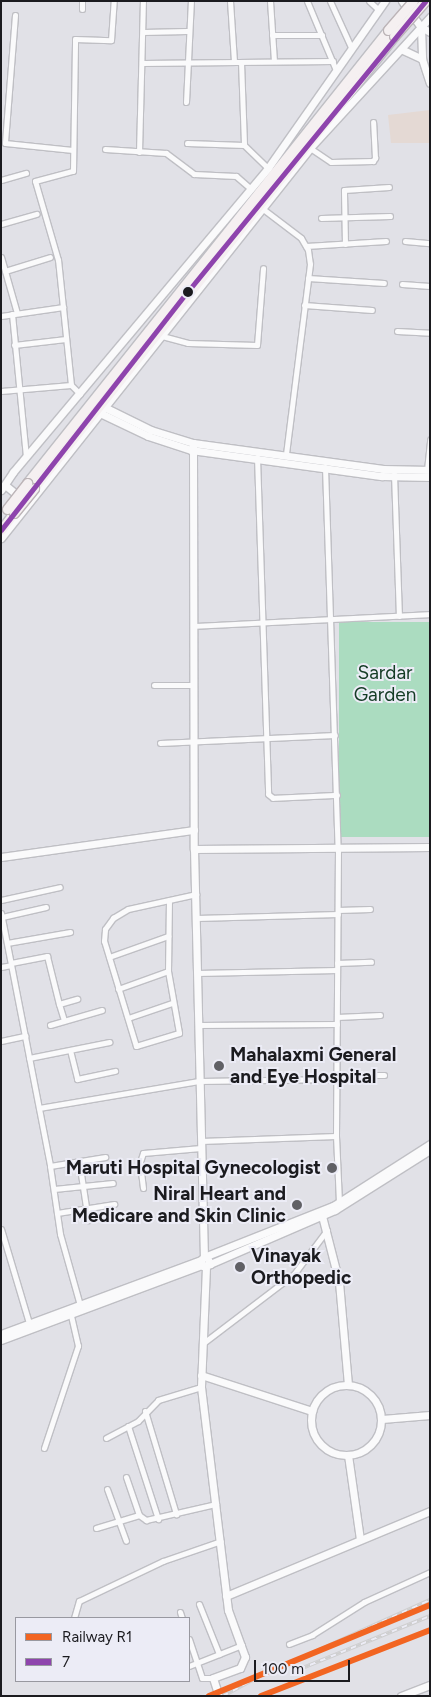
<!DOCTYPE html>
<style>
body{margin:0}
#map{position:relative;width:431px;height:1697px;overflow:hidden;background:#e1e1e7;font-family:Figtree,sans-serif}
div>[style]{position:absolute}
.medical>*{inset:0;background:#e4d9d4}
.green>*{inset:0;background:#abdcc0;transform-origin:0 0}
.roads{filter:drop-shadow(1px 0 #bfbfc4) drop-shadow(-1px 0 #bfbfc4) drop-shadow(0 1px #bfbfc4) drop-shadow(0 -1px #bfbfc4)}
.minor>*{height:5px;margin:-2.5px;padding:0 2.5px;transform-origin:2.5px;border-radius:2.5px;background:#fafafb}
.tertiary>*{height:7px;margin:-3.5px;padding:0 3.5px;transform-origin:3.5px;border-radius:3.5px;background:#fafafb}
.tertiary>.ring{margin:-3.5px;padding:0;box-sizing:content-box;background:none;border:7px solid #fafafb;border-radius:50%}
.primary>*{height:9px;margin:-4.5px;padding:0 4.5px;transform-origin:4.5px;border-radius:4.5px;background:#f5f0f1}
.rail>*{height:4px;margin-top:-2px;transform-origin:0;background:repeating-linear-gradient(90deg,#ececf6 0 5.5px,#cececf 0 11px);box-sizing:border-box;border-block:1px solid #cececf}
.bridges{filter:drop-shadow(1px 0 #bcb4b7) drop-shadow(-1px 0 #bcb4b7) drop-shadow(0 1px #bcb4b7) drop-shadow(0 -1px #bcb4b7)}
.primary-bridge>*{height:9px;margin:-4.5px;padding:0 4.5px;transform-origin:4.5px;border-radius:4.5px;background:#f5f0f1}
.bus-1>*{height:5px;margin:-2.5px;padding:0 2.5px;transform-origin:2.5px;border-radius:2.5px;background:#8e44ad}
.rail-1>*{height:6px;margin:-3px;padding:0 3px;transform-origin:3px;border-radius:3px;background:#f26522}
.dots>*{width:14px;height:14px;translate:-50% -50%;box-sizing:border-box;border:2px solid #ececf6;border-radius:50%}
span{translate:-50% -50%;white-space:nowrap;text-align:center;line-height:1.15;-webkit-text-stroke:4px #ececf6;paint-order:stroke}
.park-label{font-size:19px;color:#133b24}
.poi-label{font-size:19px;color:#1b1b1f;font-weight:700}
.left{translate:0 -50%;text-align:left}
.right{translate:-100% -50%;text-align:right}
.frame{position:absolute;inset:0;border:2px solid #1b1b1f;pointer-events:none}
.legend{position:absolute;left:15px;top:1617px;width:175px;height:65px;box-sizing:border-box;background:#ececf6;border:1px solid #9898a0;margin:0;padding:6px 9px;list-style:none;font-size:15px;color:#1b1b1f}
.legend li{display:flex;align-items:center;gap:10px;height:25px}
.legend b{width:25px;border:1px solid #9898a0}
.scale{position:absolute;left:254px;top:1660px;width:96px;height:22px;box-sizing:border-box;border:2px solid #1b1b1f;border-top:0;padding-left:6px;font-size:15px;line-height:18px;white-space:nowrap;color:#1b1b1f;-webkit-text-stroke:4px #ececf6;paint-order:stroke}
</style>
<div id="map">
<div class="medical">
<i style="clip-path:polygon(430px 110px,430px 143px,391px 143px,388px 115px)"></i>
</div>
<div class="green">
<i style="left:430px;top:622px;width:215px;height:91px;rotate:90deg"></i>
</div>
<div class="roads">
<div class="minor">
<i style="left:230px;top:1px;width:61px;rotate:86.2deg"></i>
<i style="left:270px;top:1px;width:60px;rotate:86.2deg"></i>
<i style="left:307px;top:1px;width:73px;rotate:67.3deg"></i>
<i style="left:330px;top:1px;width:51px;rotate:65.5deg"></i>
<i style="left:369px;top:1px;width:12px;rotate:42deg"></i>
<i style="left:82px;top:9px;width:8px;rotate:-90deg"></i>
<i style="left:15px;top:15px;width:128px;rotate:94.5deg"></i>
<i style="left:5px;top:143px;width:68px;rotate:5.9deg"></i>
<i style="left:143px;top:32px;width:44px;rotate:-1.3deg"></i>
<i style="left:272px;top:35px;width:50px"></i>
<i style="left:241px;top:62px;width:83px;rotate:87.9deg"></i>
<i style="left:244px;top:145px;width:33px;rotate:44deg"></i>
<i style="left:142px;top:63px;width:191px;rotate:-0.6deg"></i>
<i style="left:186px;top:102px;width:101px;rotate:-87.2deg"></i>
<i style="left:187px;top:143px;width:57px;rotate:2deg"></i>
<i style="left:310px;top:148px;width:25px;rotate:34deg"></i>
<i style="left:331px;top:162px;width:42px;rotate:-1.4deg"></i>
<i style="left:373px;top:161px;width:4px;rotate:-56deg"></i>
<i style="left:375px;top:158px;width:36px;rotate:-93deg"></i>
<i style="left:105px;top:149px;width:61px;rotate:3.8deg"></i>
<i style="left:166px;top:153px;width:35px;rotate:37deg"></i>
<i style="left:194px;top:174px;width:42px;rotate:2.7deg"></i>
<i style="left:236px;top:176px;width:20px;rotate:41deg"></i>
<i style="left:139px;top:152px;width:151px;rotate:-88.5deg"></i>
<i style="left:1px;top:180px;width:26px;rotate:-16deg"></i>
<i style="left:263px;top:209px;width:48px;rotate:37.3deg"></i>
<i style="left:301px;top:238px;width:14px;rotate:60deg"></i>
<i style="left:308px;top:250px;width:14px;rotate:82deg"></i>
<i style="left:310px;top:264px;width:192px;rotate:97.2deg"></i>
<i style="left:321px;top:218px;width:69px;rotate:-1.7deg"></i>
<i style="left:1px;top:224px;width:37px;rotate:-16deg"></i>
<i style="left:405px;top:241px;width:25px;rotate:5deg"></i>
<i style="left:345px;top:244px;width:54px;rotate:-91.1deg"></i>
<i style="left:344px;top:190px;width:45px;rotate:-3.8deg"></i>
<i style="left:306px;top:246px;width:80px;rotate:-3.6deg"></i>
<i style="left:1px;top:257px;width:58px;rotate:74.1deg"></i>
<i style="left:5px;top:271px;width:47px;rotate:-17.3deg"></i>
<i style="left:308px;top:278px;width:76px;rotate:3.8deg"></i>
<i style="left:402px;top:284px;width:28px;rotate:4deg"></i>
<i style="left:304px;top:305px;width:68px;rotate:4.2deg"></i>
<i style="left:12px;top:314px;width:144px;rotate:84.4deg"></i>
<i style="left:1px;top:316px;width:63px;rotate:-8.3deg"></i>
<i style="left:397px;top:331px;width:33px;rotate:3deg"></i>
<i style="left:162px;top:336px;width:27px;rotate:15deg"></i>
<i style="left:188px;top:343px;width:69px;rotate:1.7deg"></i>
<i style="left:257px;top:345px;width:77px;rotate:-85.5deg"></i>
<i style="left:14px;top:345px;width:52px;rotate:-6.6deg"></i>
<i style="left:1px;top:391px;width:70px;rotate:-4.9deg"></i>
<i style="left:80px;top:394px;width:13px;rotate:-135deg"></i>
<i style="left:71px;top:385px;width:126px;rotate:-95.9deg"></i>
<i style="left:58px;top:260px;width:82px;rotate:-106.2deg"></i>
<i style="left:35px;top:181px;width:39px;rotate:-15deg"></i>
<i style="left:73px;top:171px;width:132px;rotate:-89.1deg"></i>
<i style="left:75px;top:39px;width:36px;rotate:2deg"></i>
<i style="left:111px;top:40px;width:39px;rotate:-86deg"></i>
<i style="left:257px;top:457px;width:337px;rotate:88.1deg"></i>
<i style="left:268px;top:794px;width:6px;rotate:39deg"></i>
<i style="left:273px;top:798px;width:64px;rotate:-2.7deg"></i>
<i style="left:325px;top:467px;width:382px;rotate:88.1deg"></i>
<i style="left:338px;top:849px;width:287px;rotate:90.4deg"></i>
<i style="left:336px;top:1136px;width:66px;rotate:87.4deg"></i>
<i style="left:427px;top:470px;width:31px;rotate:-84deg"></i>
<i style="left:394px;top:474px;width:142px;rotate:88deg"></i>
<i style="left:193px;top:626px;width:237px;rotate:-2.9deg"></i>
<i style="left:154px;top:685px;width:39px"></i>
<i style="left:160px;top:743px;width:175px;rotate:-2.6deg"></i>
<i style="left:1px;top:900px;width:60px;rotate:-12.4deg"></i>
<i style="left:169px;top:900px;width:71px;rotate:90.8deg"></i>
<i style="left:168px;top:971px;width:63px;rotate:79.9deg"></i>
<i style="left:179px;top:1033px;width:45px;rotate:163.2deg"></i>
<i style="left:136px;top:1046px;width:110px;rotate:-106.9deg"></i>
<i style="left:104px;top:941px;width:12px;rotate:-85deg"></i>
<i style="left:105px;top:929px;width:14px;rotate:-54deg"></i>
<i style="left:113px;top:918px;width:17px;rotate:-31deg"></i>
<i style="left:128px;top:909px;width:70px;rotate:-12.4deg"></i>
<i style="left:338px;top:910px;width:32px;rotate:-2deg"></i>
<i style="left:1px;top:913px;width:258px;rotate:79deg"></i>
<i style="left:50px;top:1166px;width:69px;rotate:81.6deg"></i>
<i style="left:60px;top:1234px;width:74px;rotate:74.3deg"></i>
<i style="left:2px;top:917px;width:45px;rotate:-12.8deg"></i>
<i style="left:197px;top:918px;width:141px;rotate:-1.6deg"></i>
<i style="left:7px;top:943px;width:64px;rotate:-9.9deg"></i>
<i style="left:109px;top:957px;width:63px;rotate:-19.6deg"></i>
<i style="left:11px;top:963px;width:37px;rotate:-11deg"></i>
<i style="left:47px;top:956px;width:49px;rotate:76deg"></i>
<i style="left:59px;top:1004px;width:19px;rotate:-16deg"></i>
<i style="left:337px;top:963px;width:34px;rotate:-2deg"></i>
<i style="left:1px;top:967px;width:10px;rotate:-11deg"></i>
<i style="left:197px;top:973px;width:140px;rotate:-1.2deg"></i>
<i style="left:118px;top:989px;width:53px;rotate:-19.8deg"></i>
<i style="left:59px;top:1004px;width:17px;rotate:73deg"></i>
<i style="left:337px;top:1017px;width:43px;rotate:-2.7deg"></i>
<i style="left:128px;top:1018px;width:46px;rotate:-18.8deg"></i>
<i style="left:50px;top:1025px;width:54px;rotate:-16.1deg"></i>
<i style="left:198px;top:1025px;width:139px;rotate:-0.4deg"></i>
<i style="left:1px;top:1041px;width:25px;rotate:-12deg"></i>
<i style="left:70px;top:1050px;width:30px;rotate:76deg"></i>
<i style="left:77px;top:1079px;width:39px;rotate:-12deg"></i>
<i style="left:29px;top:1058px;width:82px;rotate:-11.3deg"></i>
<i style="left:336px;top:1075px;width:48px"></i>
<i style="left:39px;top:1108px;width:162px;rotate:-9.6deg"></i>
<i style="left:199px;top:1081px;width:137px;rotate:-0.8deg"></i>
<i style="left:201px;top:1141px;width:135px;rotate:-2.1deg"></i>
<i style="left:79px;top:1161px;width:60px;rotate:81.3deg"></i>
<i style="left:50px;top:1166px;width:56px;rotate:-9.3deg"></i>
<i style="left:143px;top:1188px;width:26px;rotate:-97deg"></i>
<i style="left:140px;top:1162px;width:9px;rotate:-72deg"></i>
<i style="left:143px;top:1153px;width:58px;rotate:-4.9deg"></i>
<i style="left:54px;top:1189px;width:59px;rotate:-5.8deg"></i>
<i style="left:57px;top:1213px;width:58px;rotate:-9deg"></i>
<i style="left:1px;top:1229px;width:98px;rotate:73.4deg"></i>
<i style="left:202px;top:1344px;width:116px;rotate:-37.3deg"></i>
<i style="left:294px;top:1274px;width:55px;rotate:-53.1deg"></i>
<i style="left:145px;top:1411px;width:108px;rotate:73.2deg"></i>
<i style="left:128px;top:1426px;width:98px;rotate:72.1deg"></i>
<i style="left:106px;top:1438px;width:36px;rotate:-28deg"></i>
<i style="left:138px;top:1421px;width:29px;rotate:-46deg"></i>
<i style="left:158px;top:1400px;width:45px;rotate:-16.8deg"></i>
<i style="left:44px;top:1448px;width:108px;rotate:-71.6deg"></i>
<i style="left:78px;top:1346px;width:31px;rotate:-103deg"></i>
<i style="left:126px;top:1477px;width:40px;rotate:71.1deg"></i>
<i style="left:139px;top:1515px;width:9px;rotate:36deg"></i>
<i style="left:146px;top:1520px;width:72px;rotate:-12.9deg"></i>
<i style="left:107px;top:1489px;width:55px;rotate:69.9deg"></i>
<i style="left:96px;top:1528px;width:45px;rotate:-16.8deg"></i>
<i style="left:199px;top:1604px;width:54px;rotate:68.2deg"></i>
<i style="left:180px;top:1612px;width:6px;rotate:72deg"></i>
<i style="left:74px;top:1618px;width:18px;rotate:-74deg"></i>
<i style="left:79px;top:1601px;width:93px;rotate:-25.5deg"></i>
<i style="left:163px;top:1561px;width:61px;rotate:-19deg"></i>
<i style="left:189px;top:1639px;width:41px;rotate:71.6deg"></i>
<i style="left:202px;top:1678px;width:11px"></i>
<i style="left:289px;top:1644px;width:25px;rotate:-21deg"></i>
<i style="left:312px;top:1635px;width:62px;rotate:-32.4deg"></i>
<i style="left:364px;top:1602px;width:72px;rotate:-24.4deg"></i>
<i style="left:189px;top:1666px;width:57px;rotate:-21.6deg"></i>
</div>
<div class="tertiary">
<i style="left:402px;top:1px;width:32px;rotate:54deg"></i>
<i style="left:421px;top:27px;width:10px;rotate:29deg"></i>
<i style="left:421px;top:27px;width:32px;rotate:88deg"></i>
<i style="left:422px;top:59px;width:25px;rotate:72deg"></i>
<i style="left:403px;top:50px;width:21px;rotate:25deg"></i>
<i style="left:104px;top:407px;width:52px;rotate:26.1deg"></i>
<i style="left:151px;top:430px;width:44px;rotate:17.2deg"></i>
<i style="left:193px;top:443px;width:192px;rotate:7.8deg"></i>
<i style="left:383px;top:469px;width:47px;rotate:1.2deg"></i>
<i style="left:100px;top:413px;width:53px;rotate:25.6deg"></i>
<i style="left:148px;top:436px;width:45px;rotate:18deg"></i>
<i style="left:191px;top:450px;width:193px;rotate:7.8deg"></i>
<i style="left:382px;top:476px;width:48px;rotate:1.2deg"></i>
<i style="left:193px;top:443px;width:406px;rotate:89.9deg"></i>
<i style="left:194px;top:849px;width:408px;rotate:88.6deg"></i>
<i style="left:5px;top:485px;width:19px;rotate:39deg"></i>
<i style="left:1px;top:490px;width:22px;rotate:-56deg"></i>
<i style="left:13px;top:472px;width:397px;rotate:-50deg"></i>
<i style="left:268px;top:168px;width:204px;rotate:-55deg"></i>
<i style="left:1px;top:538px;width:498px;rotate:-51.6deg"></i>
<i style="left:310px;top:148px;width:178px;rotate:-47.5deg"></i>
<i style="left:194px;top:849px;width:236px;rotate:-0.5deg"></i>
<i style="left:1px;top:857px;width:195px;rotate:-8deg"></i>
<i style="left:321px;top:1212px;width:72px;rotate:75.6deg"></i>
<i style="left:339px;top:1282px;width:102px;rotate:85deg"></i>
<i style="left:207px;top:1257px;width:8px;rotate:67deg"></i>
<i style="left:210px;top:1264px;width:7px;rotate:164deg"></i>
<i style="left:203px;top:1266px;width:6px;rotate:-121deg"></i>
<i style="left:200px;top:1261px;width:6px;rotate:-45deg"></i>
<i style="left:204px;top:1257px;width:139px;rotate:-21.6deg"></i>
<i style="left:333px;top:1206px;width:115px;rotate:-32.6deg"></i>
<i style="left:210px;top:1264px;width:136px;rotate:-23.4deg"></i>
<i style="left:335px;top:1210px;width:112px;rotate:-32.3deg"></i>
<i style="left:206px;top:1267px;width:120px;rotate:92.4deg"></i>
<i style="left:201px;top:1387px;width:225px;rotate:83.1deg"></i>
<i style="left:228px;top:1610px;width:50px;rotate:70.1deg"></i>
<i style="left:245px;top:1657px;width:12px;rotate:114deg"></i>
<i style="left:240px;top:1668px;width:29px;rotate:160deg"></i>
<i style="left:213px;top:1678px;width:19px;rotate:72deg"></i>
<i style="left:1px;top:1334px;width:213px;rotate:-20.3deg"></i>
<i style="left:1px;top:1340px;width:215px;rotate:-20.5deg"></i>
<i style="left:201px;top:1375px;width:117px;rotate:18deg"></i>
<i class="ring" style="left:311px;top:1385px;width:63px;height:63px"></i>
<i style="left:382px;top:1419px;width:48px;rotate:-4.8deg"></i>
<i style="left:348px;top:1455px;width:85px;rotate:81.9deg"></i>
<i style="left:226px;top:1596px;width:221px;rotate:-22.6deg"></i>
<i style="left:401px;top:1696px;width:31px;rotate:-21deg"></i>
</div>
<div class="primary">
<i style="left:27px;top:483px;width:579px;rotate:-51.45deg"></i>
<i style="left:34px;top:488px;width:578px;rotate:-51.46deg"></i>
<i style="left:1px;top:530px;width:21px;rotate:-53deg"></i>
</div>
</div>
<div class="rail">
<i style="left:312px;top:1653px;width:129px;rotate:-24.2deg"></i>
<i style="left:300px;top:1669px;width:140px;rotate:-22.2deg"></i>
<i style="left:223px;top:1696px;width:50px;rotate:-28.6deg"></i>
<i style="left:261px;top:1696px;width:181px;rotate:-21.3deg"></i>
</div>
<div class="bridges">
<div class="primary-bridge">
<i style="left:388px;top:30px;width:38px;rotate:-49deg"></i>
<i style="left:394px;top:36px;width:47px;rotate:-48.5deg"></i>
<i style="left:7px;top:509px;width:33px;rotate:-52deg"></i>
<i style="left:14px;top:513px;width:32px;rotate:-51deg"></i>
</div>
</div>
<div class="bus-1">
<i style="left:1px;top:530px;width:303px;rotate:-52deg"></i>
<i style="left:188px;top:291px;width:375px;rotate:-50.7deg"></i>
</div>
<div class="rail-1">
<i style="left:209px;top:1696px;width:239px;rotate:-22.4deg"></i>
<i style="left:261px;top:1696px;width:181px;rotate:-21.3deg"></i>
</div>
<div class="dots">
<i style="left:188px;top:292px;background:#1b1b1f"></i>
<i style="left:219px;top:1066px;background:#606065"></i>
<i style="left:332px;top:1168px;background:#606065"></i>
<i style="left:297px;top:1205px;background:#606065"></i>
<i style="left:240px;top:1267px;background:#606065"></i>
</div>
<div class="park-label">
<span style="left:385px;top:684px">Sardar<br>Garden</span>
</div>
<div class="poi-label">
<span class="left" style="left:230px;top:1066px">Mahalaxmi General<br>and Eye Hospital</span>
<span class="right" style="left:321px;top:1168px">Maruti Hospital Gynecologist</span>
<span class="right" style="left:286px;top:1205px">Niral Heart and<br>Medicare and Skin Clinic</span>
<span class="left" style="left:251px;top:1267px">Vinayak<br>Orthopedic</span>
</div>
<div class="frame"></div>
<ul class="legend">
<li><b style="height:6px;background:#f26522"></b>Railway R1</li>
<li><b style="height:6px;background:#8e44ad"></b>7</li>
</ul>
<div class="scale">100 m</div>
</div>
